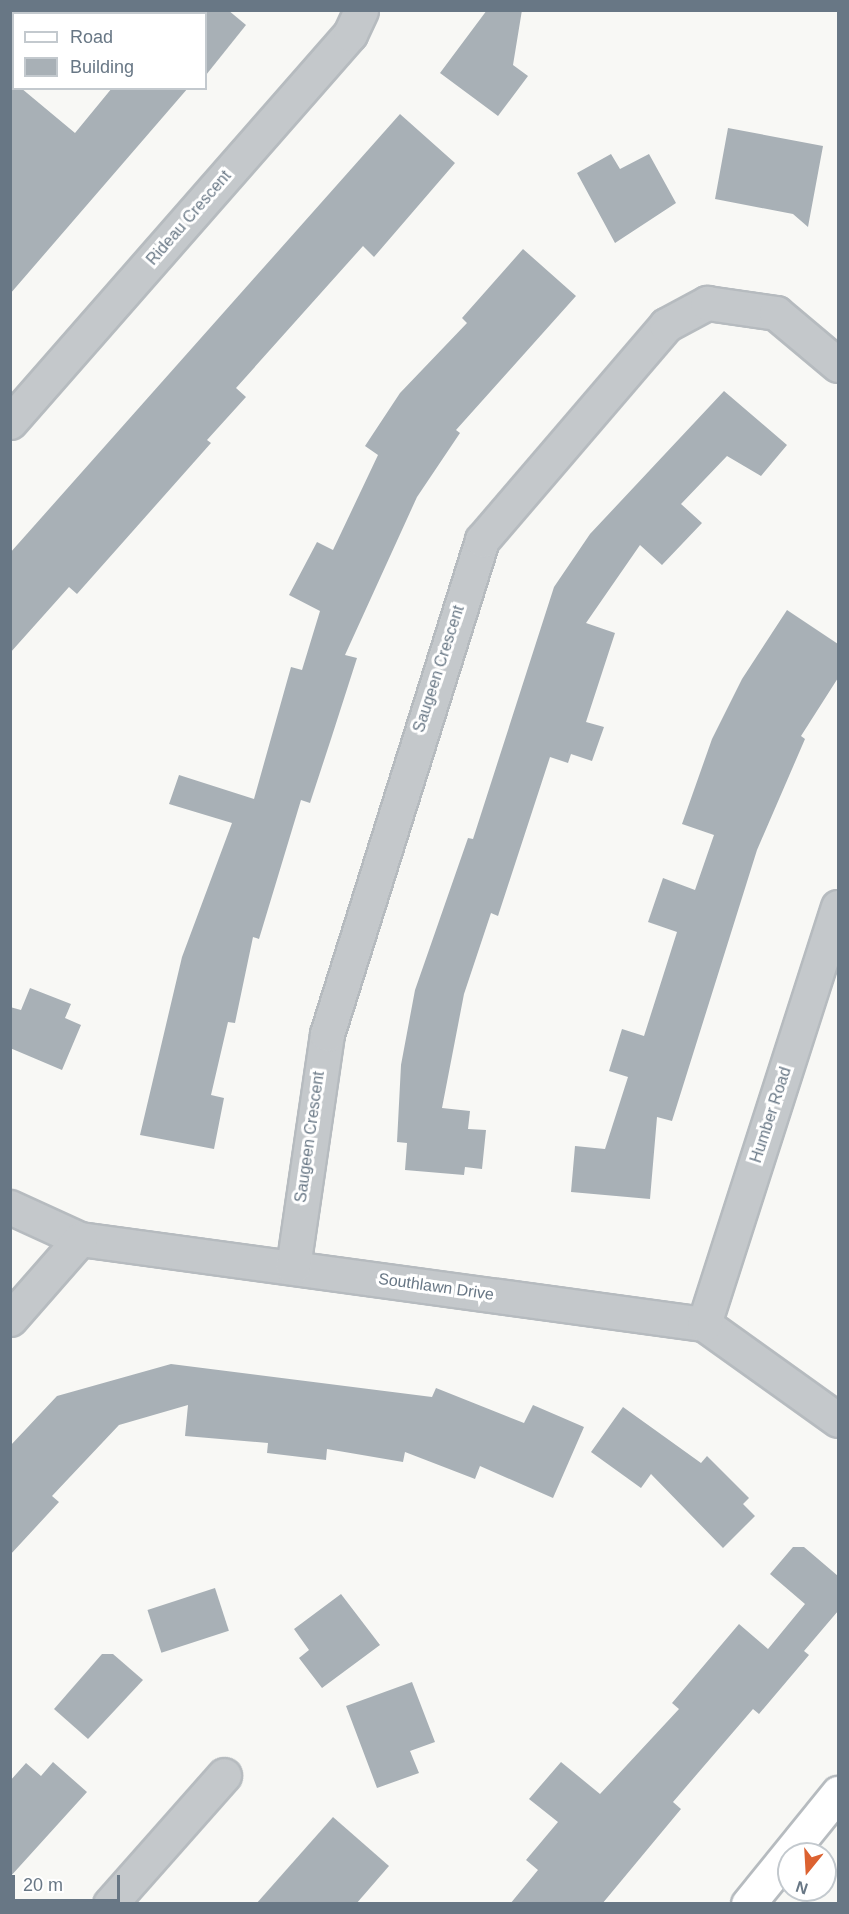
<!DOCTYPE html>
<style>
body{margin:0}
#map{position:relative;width:849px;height:1914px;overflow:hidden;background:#f8f8f5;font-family:Helvetica,sans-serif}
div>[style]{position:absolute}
.building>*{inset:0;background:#a8b0b6;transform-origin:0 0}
.roads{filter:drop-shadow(2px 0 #b6bbbf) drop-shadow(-2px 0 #b6bbbf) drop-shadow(0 2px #b6bbbf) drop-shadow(0 -2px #b6bbbf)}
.street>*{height:33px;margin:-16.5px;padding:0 16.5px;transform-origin:16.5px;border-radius:16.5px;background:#c4c8cb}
.secondary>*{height:33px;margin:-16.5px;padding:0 16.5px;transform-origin:16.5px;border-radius:16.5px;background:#fff}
span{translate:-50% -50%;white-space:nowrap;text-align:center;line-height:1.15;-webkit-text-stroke:6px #fff;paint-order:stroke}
.street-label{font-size:16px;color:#687785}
.frame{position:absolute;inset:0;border:12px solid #687785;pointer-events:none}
.legend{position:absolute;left:12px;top:12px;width:195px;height:78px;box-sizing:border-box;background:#fff;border:2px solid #c3c9ce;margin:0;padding:8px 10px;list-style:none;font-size:18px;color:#687785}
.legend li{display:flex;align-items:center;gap:12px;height:30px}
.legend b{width:30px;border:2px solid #c3c9ce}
.north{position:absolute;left:777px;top:1842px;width:60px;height:60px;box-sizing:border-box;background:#fff;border:2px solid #c3c9ce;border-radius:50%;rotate:198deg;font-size:16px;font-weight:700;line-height:24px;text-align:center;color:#687785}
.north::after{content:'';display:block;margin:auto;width:21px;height:27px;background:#dc6231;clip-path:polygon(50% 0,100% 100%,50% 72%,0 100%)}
.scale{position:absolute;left:12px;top:1875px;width:108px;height:27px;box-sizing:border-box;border:3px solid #687785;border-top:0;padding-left:8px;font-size:18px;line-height:21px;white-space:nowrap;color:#687785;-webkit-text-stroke:4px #fff;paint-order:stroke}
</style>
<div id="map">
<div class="building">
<i style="clip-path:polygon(206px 10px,228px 10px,246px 25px,206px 75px)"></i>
<i style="clip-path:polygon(487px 10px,522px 10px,513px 65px,528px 76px,498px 116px,440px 73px)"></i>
<i style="clip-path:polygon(10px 80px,14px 88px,21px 88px,75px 133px,112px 88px,188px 88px,10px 294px)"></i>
<i style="clip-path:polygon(400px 114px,455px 163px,374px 257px,363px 246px,236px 388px,246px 397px,207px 440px,211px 443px,77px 594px,69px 587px,10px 653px,10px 553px)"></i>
<i style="clip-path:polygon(728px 128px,823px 146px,808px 227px,793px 214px,715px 199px)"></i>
<i style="clip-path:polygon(611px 154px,620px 169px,649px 154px,676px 203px,615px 243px,577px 173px)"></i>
<i style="clip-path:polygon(523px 249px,576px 296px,456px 430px,460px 433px,417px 497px,345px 655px,357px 658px,331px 739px,310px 803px,301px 800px,259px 939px,253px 937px,235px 1023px,228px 1022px,211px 1095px,224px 1098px,214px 1149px,140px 1135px,182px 957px,232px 823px,169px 804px,179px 775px,254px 799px,291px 667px,302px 670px,320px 611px,289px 595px,317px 542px,333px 550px,378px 455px,365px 446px,400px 393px,467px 323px,462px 318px)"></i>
<i style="clip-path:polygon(724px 391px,787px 445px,761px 476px,727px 456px,681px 504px,702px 523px,662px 565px,640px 545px,586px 623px,615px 633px,586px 722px,604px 727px,592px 761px,571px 754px,568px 763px,550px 757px,498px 916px,491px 913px,464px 994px,442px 1108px,470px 1111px,468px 1129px,486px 1130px,482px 1169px,465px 1167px,464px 1175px,405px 1170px,407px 1143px,397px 1142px,401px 1065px,415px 990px,468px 838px,473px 839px,554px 587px,590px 534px)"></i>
<i style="clip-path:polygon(787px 610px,838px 644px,838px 678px,801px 736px,805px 739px,757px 850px,672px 1121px,657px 1117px,650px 1199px,571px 1192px,575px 1146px,605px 1149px,628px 1077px,609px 1071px,622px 1029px,644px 1036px,677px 932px,648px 922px,663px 878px,695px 890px,714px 835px,682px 824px,712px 739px,742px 679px)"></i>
<i style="clip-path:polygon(30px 988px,71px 1004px,65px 1018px,81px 1025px,62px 1070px,10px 1048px,10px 1007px,21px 1010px)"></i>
<i style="clip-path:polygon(171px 1364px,432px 1397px,436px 1388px,524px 1423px,533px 1405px,584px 1427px,553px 1498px,480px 1466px,475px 1479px,405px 1452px,403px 1462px,327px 1449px,326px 1460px,267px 1453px,268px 1443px,185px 1436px,188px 1405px,119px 1425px,52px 1496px,59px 1502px,10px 1555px,10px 1446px,57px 1396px)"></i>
<i style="clip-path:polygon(623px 1407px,701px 1463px,707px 1456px,749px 1498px,743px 1504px,755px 1516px,723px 1548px,651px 1474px,641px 1488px,591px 1452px)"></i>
<i style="clip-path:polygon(793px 1547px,804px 1547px,838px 1576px,838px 1611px,804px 1651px,809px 1655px,759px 1714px,753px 1709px,673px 1802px,681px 1809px,602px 1904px,510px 1904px,538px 1870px,526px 1860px,558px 1822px,529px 1799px,561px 1762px,600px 1794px,679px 1709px,672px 1703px,739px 1624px,768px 1649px,805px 1604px,770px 1574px)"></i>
<i style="left:215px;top:1588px;width:45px;height:71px;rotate:72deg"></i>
<i style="clip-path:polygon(341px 1594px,380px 1645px,322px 1688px,299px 1658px,309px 1650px,294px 1629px)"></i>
<i style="clip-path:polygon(102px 1654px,113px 1654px,143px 1680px,88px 1739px,54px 1709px)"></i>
<i style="clip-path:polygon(412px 1682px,435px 1742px,410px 1751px,419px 1773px,377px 1788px,346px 1706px)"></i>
<i style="clip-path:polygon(53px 1762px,87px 1792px,10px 1877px,10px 1781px,26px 1763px,41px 1776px)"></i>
<i style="clip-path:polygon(333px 1817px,389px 1866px,356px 1904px,256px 1904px)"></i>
</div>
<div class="roads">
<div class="street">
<i style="left:10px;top:422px;width:516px;rotate:-48.77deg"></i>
<i style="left:350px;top:34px;width:26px;rotate:-65deg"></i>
<i style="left:10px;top:1207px;width:77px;rotate:24.6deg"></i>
<i style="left:80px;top:1239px;width:630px;rotate:7.76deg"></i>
<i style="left:704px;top:1324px;width:165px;rotate:35.6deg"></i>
<i style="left:293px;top:1267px;width:235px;rotate:-81.7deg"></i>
<i style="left:327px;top:1034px;width:518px;rotate:-72.58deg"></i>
<i style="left:482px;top:540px;width:283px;rotate:-49.4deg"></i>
<i style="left:666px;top:325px;width:47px;rotate:-28.2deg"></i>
<i style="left:707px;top:303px;width:70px;rotate:8.2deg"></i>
<i style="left:776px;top:313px;width:81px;rotate:40deg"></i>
<i style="left:10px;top:1319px;width:106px;rotate:-48.8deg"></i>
<i style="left:704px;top:1324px;width:438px;rotate:-72.2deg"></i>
<i style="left:110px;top:1904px;width:172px;rotate:-48.5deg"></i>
</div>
<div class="secondary">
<i style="left:748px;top:1904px;width:143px;rotate:-51deg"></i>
</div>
</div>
<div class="street-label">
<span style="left:189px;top:218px;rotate:-49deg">Rideau Crescent</span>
<span style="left:439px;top:669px;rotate:-72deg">Saugeen Crescent</span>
<span style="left:771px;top:1115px;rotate:-72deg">Humber Road</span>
<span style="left:310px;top:1137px;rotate:-82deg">Saugeen Crescent</span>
<span style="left:436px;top:1287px;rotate:8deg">Southlawn Drive</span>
</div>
<div class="frame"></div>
<ul class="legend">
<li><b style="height:8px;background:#fff"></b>Road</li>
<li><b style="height:16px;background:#a8b0b6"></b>Building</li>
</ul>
<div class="north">N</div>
<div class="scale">20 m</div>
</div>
